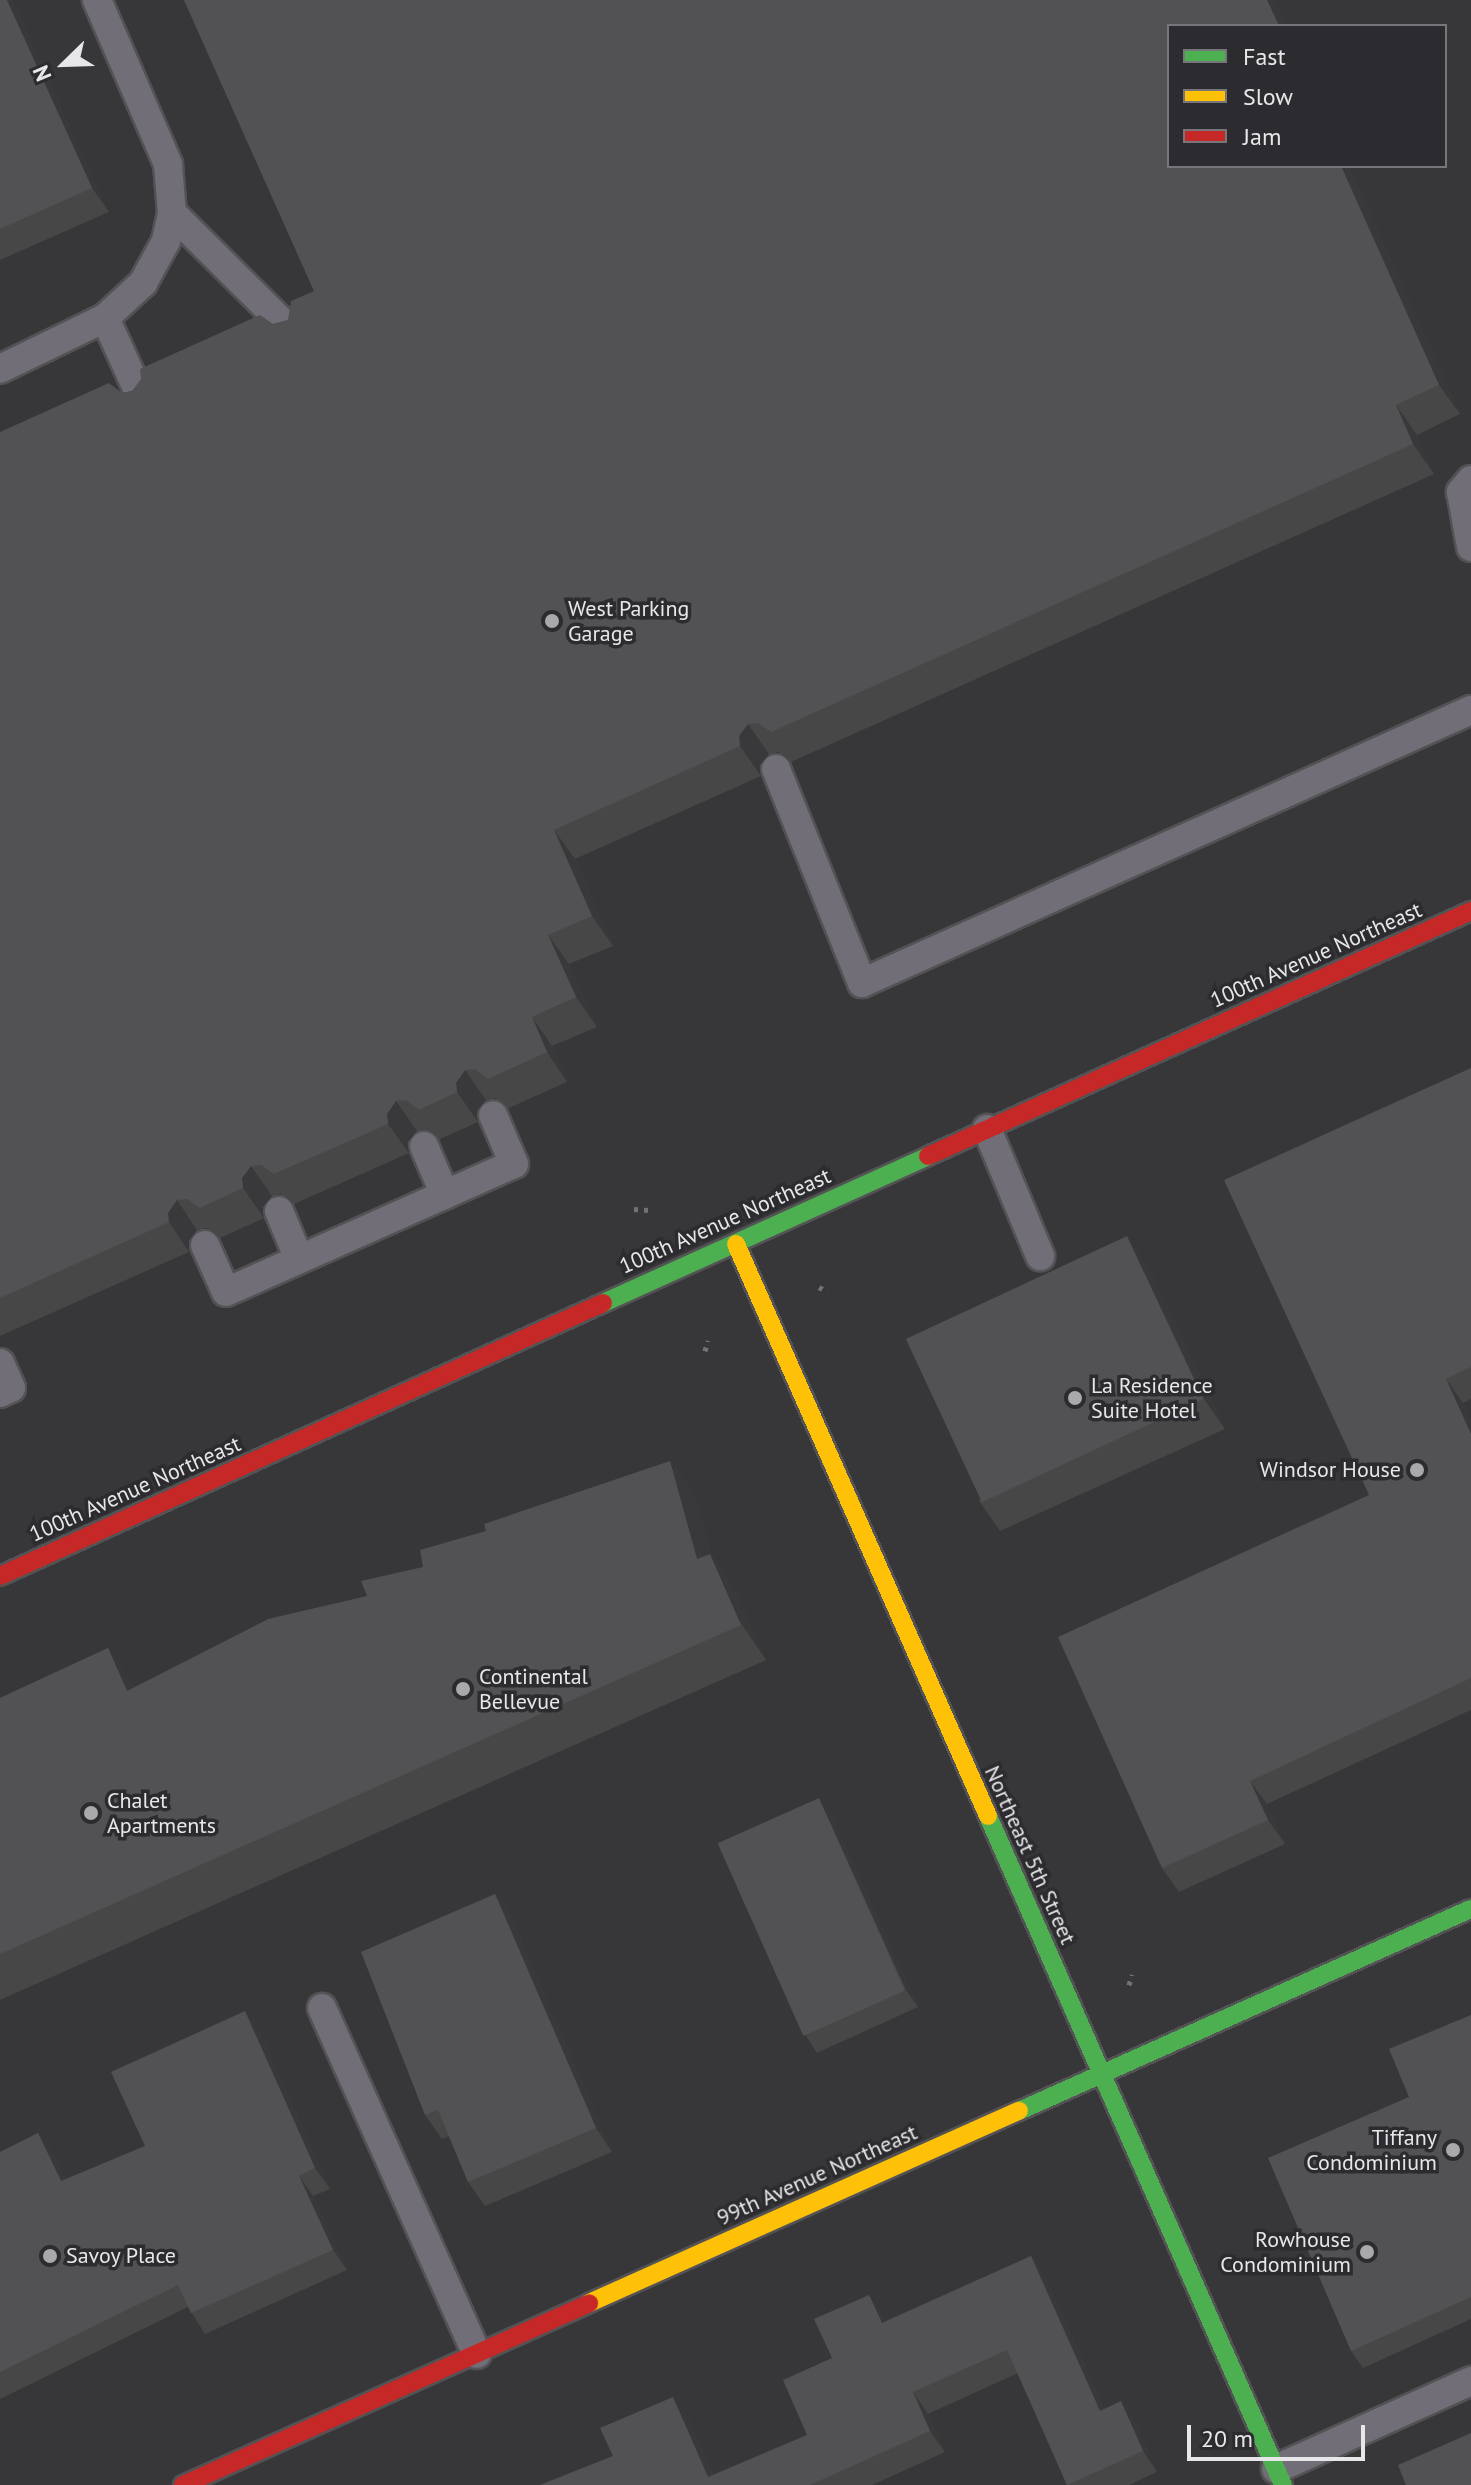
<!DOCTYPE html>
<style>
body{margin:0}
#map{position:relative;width:1471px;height:2485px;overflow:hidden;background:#373638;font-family:"PT Sans",sans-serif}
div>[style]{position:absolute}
.path>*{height:5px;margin-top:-2.5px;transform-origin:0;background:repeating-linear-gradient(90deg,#727177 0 4px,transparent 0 10px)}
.roads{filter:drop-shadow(2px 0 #535254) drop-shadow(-2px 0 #535254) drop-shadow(0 2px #535254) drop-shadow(0 -2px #535254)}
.lane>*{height:28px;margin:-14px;padding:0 14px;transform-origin:14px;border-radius:14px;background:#716e78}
.fast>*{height:18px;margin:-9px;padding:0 9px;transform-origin:9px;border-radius:9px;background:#4caf50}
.slow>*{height:18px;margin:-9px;padding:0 9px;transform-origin:9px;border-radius:9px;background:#ffc107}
.jam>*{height:18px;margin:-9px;padding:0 9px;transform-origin:9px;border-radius:9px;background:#c62828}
.wall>*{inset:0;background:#474748}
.shaded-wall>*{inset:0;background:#39393b}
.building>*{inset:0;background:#525254;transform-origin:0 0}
.dots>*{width:22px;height:22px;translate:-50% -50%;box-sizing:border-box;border:4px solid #2c2b2f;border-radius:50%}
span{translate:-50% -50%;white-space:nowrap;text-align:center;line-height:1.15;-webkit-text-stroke:7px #2c2b2f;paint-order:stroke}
.poi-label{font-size:22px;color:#e7e7ea}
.left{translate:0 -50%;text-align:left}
.right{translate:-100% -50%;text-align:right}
.street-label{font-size:22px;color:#e7e7ea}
.legend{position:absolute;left:1167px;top:24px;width:280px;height:144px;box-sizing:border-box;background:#2c2b2f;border:2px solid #77767a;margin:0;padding:10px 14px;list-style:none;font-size:24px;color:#e7e7ea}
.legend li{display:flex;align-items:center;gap:16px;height:40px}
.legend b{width:40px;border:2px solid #77767a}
.north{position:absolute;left:24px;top:24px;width:80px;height:80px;-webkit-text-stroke:6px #2c2b2f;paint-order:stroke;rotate:247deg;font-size:22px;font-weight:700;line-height:32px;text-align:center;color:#e7e7ea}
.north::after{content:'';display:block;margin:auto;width:28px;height:36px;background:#e7e7ea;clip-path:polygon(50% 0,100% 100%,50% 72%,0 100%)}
.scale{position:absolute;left:1187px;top:2425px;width:178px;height:36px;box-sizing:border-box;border:4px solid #e7e7ea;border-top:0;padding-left:10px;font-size:24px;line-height:28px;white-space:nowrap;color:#e7e7ea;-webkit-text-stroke:6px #2c2b2f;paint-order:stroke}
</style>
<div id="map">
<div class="path">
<i style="left:634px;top:1209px;width:14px;rotate:4deg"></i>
<i style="left:819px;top:1287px;width:10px;rotate:29deg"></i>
<i style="left:705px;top:1351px;width:11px;rotate:-75deg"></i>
<i style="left:1129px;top:1985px;width:11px;rotate:-75deg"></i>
</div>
<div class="roads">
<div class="lane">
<i style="left:172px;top:213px;width:176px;rotate:44.8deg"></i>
<i style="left:105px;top:318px;width:97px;rotate:65.6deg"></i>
<i style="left:0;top:369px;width:117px;rotate:-25.9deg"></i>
<i style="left:105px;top:318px;width:52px;rotate:-42.6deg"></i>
<i style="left:143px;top:283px;width:48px;rotate:-61.3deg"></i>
<i style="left:166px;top:241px;width:29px;rotate:-78deg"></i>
<i style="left:172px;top:213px;width:49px;rotate:-94.7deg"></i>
<i style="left:168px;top:164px;width:179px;rotate:-113.4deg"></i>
<i style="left:1471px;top:480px;width:16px;rotate:130deg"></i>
<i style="left:1461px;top:492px;width:56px;rotate:79.7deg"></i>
<i style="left:776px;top:769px;width:231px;rotate:68.1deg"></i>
<i style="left:862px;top:983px;width:667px;rotate:-24.15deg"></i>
<i style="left:987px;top:1129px;width:138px;rotate:67.3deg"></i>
<i style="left:424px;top:1146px;width:53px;rotate:66.8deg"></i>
<i style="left:279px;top:1211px;width:52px;rotate:67.4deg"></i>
<i style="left:205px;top:1245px;width:51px;rotate:65.9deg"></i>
<i style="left:226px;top:1292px;width:315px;rotate:-24deg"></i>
<i style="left:514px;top:1164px;width:53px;rotate:-113.2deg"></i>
<i style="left:0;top:1363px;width:27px;rotate:66deg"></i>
<i style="left:11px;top:1388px;width:12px;rotate:156deg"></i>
<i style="left:322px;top:2008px;width:379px;rotate:65.9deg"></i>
<i style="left:1276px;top:2469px;width:214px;rotate:-24.3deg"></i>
</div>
<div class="fast">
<i style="left:603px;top:1303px;width:357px;rotate:-24.3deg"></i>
<i style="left:988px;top:1816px;width:731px;rotate:66.2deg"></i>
<i style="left:1019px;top:2111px;width:495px;rotate:-24.1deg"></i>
</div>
<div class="slow">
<i style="left:736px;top:1244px;width:625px;rotate:66.22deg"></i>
<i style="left:589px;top:2303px;width:471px;rotate:-24.1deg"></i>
</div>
<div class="jam">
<i style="left:928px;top:1156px;width:596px;rotate:-24.28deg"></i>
<i style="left:0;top:1576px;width:662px;rotate:-24.36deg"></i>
<i style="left:183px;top:2485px;width:445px;rotate:-24.1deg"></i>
</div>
</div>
<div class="wall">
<i style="clip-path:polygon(0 0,109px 212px,0 260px)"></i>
<i style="clip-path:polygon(184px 0,1275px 0,1286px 26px,1169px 166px,1349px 166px,1460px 414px,1417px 435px,1434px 474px,791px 762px,779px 752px,769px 754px,759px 766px,761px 776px,575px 859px,613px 946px,569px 964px,597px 1027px,552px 1046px,567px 1082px,509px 1108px,496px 1098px,486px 1100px,476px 1112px,478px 1122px,440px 1139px,427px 1129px,417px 1131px,407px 1143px,409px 1153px,294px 1204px,282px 1194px,272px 1196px,262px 1208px,264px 1218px,220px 1238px,208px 1228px,197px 1230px,188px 1242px,189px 1252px,0 1336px,0 444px,122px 393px,132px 391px,273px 324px,288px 320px,314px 291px)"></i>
<i style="clip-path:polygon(1471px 1068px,1471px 1399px,1463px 1403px,1471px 1421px,1471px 1710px,1267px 1804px,1285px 1844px,1179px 1892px,1162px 1868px,1369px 1495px)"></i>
<i style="clip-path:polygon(1148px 1266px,1225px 1429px,1000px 1531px,979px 1501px)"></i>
<i style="clip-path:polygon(670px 1461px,695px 1496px,711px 1555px,734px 1589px,766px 1660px,0 2000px,0 1698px,108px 1648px,134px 1687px,367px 1596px,423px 1567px,486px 1531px)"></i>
<i style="clip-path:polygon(831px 1815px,918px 2007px,817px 2053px,806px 2036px)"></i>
<i style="clip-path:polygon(495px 1894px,512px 1918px,612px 2152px,485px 2206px,468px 2182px,449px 2136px,442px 2139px,425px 2115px)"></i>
<i style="clip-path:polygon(1471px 2015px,1471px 2319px,1363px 2368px,1351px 2351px,1409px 2097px)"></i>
<i style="clip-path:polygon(260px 2032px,330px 2189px,313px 2196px,347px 2270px,205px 2334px,188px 2307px,0 2399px,0 2152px,38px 2133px,53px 2154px,65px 2180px,145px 2146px)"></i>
<i style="clip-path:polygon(1031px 2256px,1046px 2278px,1104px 2409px,1135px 2422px,1157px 2472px,1129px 2485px,1067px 2485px,1018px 2373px,928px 2414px,945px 2452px,872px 2485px,540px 2485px,613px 2456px,688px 2418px,713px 2475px,807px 2435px,832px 2358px,869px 2295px,886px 2321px)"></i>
</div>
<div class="shaded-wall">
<i style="clip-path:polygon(7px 0,13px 0,109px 212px,92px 188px)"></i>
<i style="clip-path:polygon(1267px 0,1275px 0,1286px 26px,1279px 26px)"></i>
<i style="clip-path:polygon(1341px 166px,1349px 166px,1460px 414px,1439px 385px)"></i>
<i style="clip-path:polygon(1396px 405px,1417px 435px,1434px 474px,1413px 444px)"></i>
<i style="clip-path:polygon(748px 724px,769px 754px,759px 766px,761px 776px,740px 746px,739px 736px)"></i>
<i style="clip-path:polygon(554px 830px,575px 859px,613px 946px,592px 916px)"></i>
<i style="clip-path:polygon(548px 935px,569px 964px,597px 1027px,576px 997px)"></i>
<i style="clip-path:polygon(532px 1017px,552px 1046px,567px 1082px,547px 1052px)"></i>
<i style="clip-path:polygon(465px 1070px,486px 1100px,476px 1112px,478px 1122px,457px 1092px,456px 1083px)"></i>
<i style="clip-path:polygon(396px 1101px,417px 1131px,407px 1143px,409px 1153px,388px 1124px,387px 1114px)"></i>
<i style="clip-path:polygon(251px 1166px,272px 1196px,262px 1208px,264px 1218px,243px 1188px,242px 1178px)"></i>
<i style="clip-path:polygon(177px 1200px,197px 1230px,188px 1242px,189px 1252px,169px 1222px,168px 1213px)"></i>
<i style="clip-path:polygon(1127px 1236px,1148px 1266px,1225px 1429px,1204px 1399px)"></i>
<i style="clip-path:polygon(1446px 1379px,1463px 1403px,1471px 1421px,1471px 1434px)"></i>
<i style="clip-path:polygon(670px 1461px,695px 1496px,711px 1555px,734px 1589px,766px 1660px,697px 1559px)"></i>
<i style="clip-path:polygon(108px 1648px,132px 1683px,151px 1726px,127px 1691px)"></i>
<i style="clip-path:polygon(1250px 1781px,1267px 1804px,1285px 1844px,1268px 1820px)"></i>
<i style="clip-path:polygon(819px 1798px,831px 1815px,918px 2007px,906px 1990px)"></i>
<i style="clip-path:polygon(495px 1894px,512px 1918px,612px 2152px,596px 2128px)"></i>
<i style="clip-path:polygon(245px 2011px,260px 2032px,330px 2189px,315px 2168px)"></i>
<i style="clip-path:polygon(38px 2133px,53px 2154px,75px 2202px,61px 2181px)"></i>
<i style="clip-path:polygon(299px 2176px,313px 2196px,347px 2270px,333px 2250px)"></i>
<i style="clip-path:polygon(1031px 2256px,1046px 2278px,1114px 2432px,1100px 2411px)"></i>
<i style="clip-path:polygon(869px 2295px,884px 2316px,896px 2344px,882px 2323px)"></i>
<i style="clip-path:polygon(913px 2392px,928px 2414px,945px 2452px,930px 2431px)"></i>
<i style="clip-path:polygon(673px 2397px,688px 2418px,717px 2485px,708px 2477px)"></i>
<i style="clip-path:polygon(1121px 2401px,1135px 2422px,1157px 2472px,1143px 2451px)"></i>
</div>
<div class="building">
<i style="clip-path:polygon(0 0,7px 0,92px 188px,0 229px)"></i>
<i style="clip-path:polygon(184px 0,1267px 0,1279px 26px,1169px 26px,1169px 166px,1341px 166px,1439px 385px,1396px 405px,1413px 444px,771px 732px,758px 723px,748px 724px,739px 736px,740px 746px,554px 830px,592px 916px,548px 935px,576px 997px,532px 1017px,547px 1052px,488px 1079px,475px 1069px,465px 1070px,456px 1083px,457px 1092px,419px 1110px,406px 1100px,396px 1101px,387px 1114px,388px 1124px,274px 1174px,261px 1165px,251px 1166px,242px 1178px,243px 1188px,200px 1208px,187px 1199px,177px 1200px,168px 1213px,169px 1222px,0 1298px,0 432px,109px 383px,122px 393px,132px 391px,141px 379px,140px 369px,260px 315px,273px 324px,288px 320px,291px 301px,314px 291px)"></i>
<i style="clip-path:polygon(1471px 1068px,1471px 1367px,1446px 1379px,1471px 1434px,1471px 1678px,1250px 1781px,1268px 1820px,1162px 1868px,1058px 1637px,1369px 1495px,1224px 1180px)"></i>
<i style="left:1127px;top:1236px;width:180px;height:244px;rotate:65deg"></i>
<i style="clip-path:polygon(670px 1461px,697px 1559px,710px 1554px,741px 1625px,0 1954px,0 1698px,108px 1648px,127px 1691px,268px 1619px,367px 1596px,361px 1581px,423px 1567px,420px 1550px,486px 1531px,484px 1524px)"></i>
<i style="left:819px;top:1798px;width:211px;height:111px;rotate:66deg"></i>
<i style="clip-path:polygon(495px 1894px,596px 2128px,468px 2182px,438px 2110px,425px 2115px,361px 1952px)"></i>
<i style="clip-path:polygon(245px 2011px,315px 2168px,299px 2176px,333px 2250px,191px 2313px,178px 2285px,0 2372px,0 2152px,38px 2133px,61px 2181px,145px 2146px,111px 2072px)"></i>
<i style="clip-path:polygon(1471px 2015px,1471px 2297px,1351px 2351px,1268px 2158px,1409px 2097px,1389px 2049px)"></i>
<i style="clip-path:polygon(1031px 2256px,1100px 2411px,1121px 2401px,1143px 2451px,1067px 2485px,1007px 2350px,913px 2392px,930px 2431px,810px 2485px,540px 2485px,613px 2456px,600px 2428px,673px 2397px,708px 2477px,807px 2435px,783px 2380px,832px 2358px,814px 2319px,869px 2295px,882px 2323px)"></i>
<i style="clip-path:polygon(1471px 2433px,1471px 2485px,1406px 2485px,1398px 2465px)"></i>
</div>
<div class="dots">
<i style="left:552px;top:621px;background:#a9a9ac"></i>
<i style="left:1075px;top:1398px;background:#a9a9ac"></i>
<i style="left:1417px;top:1470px;background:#a9a9ac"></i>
<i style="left:463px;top:1689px;background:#a9a9ac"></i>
<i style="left:91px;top:1813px;background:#a9a9ac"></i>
<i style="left:1453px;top:2150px;background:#a9a9ac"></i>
<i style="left:1367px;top:2252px;background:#a9a9ac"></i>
<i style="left:50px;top:2256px;background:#a9a9ac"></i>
</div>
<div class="poi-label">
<span class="left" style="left:568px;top:621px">West Parking<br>Garage</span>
<span class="left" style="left:1091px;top:1398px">La Residence<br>Suite Hotel</span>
<span class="right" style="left:1401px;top:1470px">Windsor House</span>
<span class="left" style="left:479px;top:1689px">Continental<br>Bellevue</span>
<span class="left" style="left:107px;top:1813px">Chalet<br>Apartments</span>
<span class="right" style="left:1437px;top:2150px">Tiffany<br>Condominium</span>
<span class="right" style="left:1351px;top:2252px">Rowhouse<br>Condominium</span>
<span class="left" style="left:66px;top:2256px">Savoy Place</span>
</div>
<div class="street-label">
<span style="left:1316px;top:955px;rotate:-24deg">100th Avenue Northeast</span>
<span style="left:725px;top:1221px;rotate:-24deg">100th Avenue Northeast</span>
<span style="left:135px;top:1489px;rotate:-24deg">100th Avenue Northeast</span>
<span style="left:1030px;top:1855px;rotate:66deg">Northeast 5th Street</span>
<span style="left:817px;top:2175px;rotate:-24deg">99th Avenue Northeast</span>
</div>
<ul class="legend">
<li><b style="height:10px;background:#4caf50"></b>Fast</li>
<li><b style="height:10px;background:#ffc107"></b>Slow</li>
<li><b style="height:10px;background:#c62828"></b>Jam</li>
</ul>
<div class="north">N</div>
<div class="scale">20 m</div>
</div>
